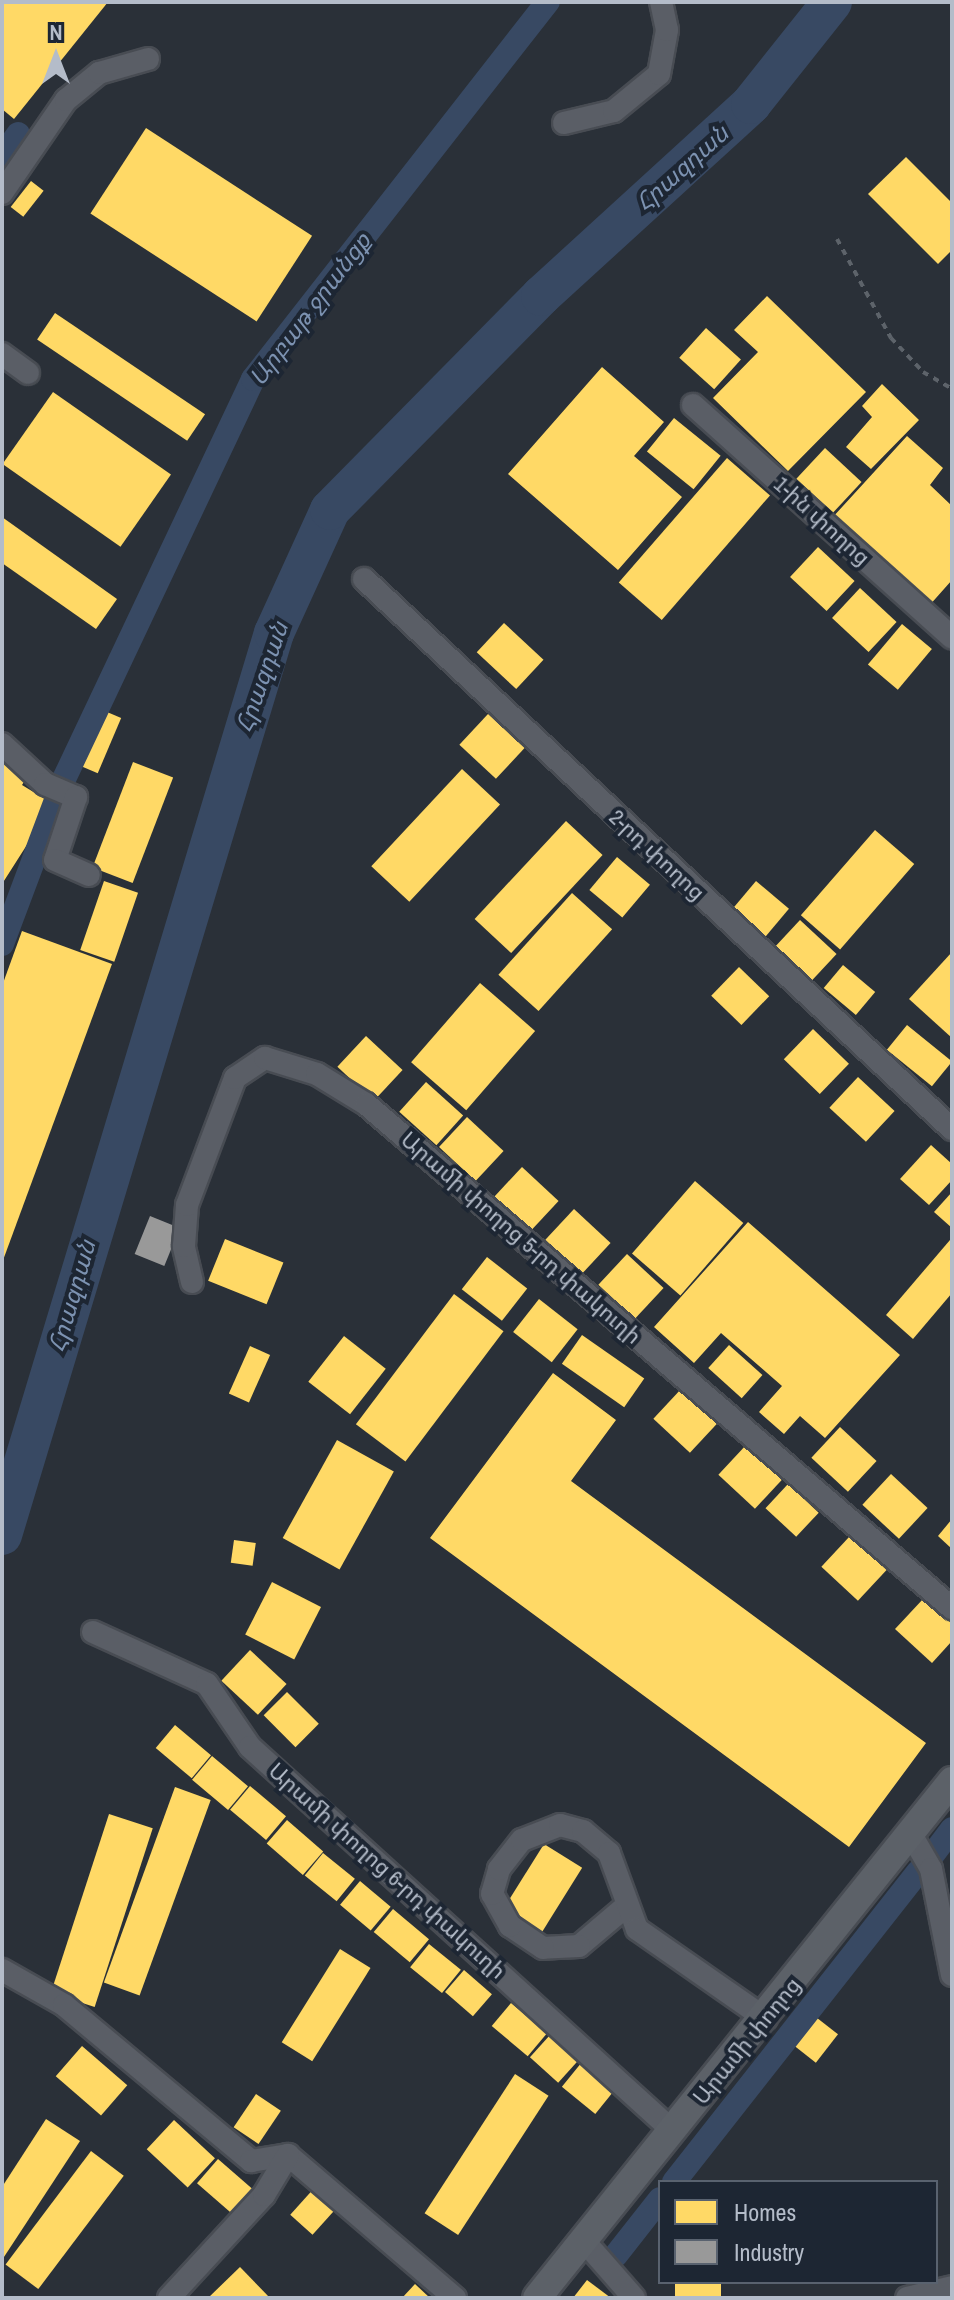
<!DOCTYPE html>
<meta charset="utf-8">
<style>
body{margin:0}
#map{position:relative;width:954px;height:2300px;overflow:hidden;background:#2a3038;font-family:"Archivo Narrow","Noto Sans Armenian",sans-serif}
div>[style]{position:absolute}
.homes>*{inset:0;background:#ffd966;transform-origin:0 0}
.industry>*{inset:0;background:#999;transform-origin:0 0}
.canal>*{height:24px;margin:-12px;padding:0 12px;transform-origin:12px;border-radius:12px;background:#384963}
.river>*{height:40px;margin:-20px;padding:0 20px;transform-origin:20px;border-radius:20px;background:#384963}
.path>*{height:4px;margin-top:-2px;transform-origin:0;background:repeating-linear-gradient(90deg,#5d636a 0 6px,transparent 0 12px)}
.roads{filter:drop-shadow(2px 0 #484c53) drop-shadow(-2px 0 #484c53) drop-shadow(0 2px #484c53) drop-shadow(0 -2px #484c53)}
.minor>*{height:22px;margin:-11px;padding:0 11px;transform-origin:11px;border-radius:11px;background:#5a5e66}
.major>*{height:28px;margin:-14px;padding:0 14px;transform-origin:14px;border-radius:14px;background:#5c6168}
span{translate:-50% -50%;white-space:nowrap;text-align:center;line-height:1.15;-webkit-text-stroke:8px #1d2633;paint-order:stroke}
.street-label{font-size:22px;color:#b4bcc9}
.water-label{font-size:24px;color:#7c92b1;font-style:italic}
.frame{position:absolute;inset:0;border:4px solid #b4bcc9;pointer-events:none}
.legend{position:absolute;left:658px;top:2180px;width:280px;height:104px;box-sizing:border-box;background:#1d2633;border:2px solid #59626f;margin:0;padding:10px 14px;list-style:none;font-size:24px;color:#b4bcc9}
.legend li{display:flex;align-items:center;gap:16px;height:40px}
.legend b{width:40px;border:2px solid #59626f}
.north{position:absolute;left:16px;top:16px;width:80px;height:80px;-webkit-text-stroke:6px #1d2633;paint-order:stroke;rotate:0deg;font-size:22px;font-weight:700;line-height:32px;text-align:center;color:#b4bcc9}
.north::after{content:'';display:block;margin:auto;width:28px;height:36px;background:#b4bcc9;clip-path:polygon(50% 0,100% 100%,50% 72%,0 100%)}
</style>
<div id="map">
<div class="homes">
<i style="clip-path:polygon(2px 2px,108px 2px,14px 119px,2px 109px)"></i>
<i style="left:146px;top:128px;width:198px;height:102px;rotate:33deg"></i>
<i style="clip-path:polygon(906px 157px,952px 203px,952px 250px,938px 264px,868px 194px)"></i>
<i style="left:31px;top:181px;width:16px;height:33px;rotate:38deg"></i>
<i style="clip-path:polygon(767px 296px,866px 392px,788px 471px,713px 398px,758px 352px,734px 330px)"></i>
<i style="left:55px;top:313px;width:181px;height:32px;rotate:34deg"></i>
<i style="left:706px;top:328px;width:47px;height:40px;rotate:42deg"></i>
<i style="clip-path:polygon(602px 367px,664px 422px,634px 456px,682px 497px,618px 570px,508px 474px)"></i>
<i style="clip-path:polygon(882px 384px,919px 420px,871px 469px,846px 447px,872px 417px,862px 406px)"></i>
<i style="left:53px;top:392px;width:144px;height:88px;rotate:35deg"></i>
<i style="left:674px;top:418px;width:60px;height:43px;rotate:39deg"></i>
<i style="clip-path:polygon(907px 436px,943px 468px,930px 485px,952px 506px,952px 580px,928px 607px,832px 518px)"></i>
<i style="left:825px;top:448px;width:50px;height:42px;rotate:43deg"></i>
<i style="left:727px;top:458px;width:57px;height:165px;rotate:41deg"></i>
<i style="clip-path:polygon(2px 517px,117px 599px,96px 629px,2px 563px)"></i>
<i style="left:818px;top:547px;width:50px;height:41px;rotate:43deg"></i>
<i style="left:860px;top:588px;width:50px;height:41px;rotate:43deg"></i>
<i style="left:504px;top:623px;width:54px;height:40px;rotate:43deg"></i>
<i style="left:902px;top:624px;width:39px;height:53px;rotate:40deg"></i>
<i style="left:100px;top:709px;width:23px;height:60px;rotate:23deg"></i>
<i style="left:488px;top:714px;width:50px;height:42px;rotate:43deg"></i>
<i style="clip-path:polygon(2px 758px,29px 774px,22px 785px,53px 804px,2px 884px)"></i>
<i style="left:133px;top:762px;width:43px;height:113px;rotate:21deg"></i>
<i style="left:462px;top:769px;width:52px;height:133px;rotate:43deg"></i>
<i style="left:566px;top:821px;width:50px;height:134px;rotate:43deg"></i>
<i style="left:875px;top:830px;width:52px;height:113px;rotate:41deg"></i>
<i style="left:617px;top:857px;width:43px;height:43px;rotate:40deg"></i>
<i style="left:104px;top:881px;width:36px;height:73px;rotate:19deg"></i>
<i style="left:756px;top:881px;width:43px;height:36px;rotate:40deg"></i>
<i style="left:572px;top:893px;width:54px;height:110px;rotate:42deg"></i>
<i style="left:800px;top:920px;width:50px;height:42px;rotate:43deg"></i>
<i style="clip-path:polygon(22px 931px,112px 964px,2px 1263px,2px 986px)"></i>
<i style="clip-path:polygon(952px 952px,952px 1038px,909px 999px)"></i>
<i style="left:843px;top:965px;width:42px;height:30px;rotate:40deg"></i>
<i style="left:739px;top:967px;width:42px;height:40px;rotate:44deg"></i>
<i style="left:480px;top:983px;width:73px;height:105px;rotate:41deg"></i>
<i style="left:907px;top:1025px;width:58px;height:32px;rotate:39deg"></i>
<i style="left:813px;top:1029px;width:50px;height:42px;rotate:44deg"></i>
<i style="left:366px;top:1036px;width:50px;height:42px;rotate:43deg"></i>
<i style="left:858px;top:1077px;width:50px;height:42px;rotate:43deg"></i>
<i style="left:426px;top:1082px;width:50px;height:40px;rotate:42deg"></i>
<i style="left:467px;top:1117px;width:50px;height:41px;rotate:43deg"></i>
<i style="clip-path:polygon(931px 1145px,952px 1164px,952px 1180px,929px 1205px,900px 1179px)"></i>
<i style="left:522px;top:1167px;width:50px;height:42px;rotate:43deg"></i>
<i style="left:695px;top:1181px;width:64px;height:96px;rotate:41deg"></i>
<i style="clip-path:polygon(952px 1192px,952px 1228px,934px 1212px)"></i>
<i style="left:574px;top:1209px;width:50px;height:42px;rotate:43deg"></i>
<i style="clip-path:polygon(748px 1222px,900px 1355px,825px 1438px,800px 1416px,784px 1434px,759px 1412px,782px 1386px,721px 1333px,694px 1363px,654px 1327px)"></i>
<i style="left:225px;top:1239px;width:63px;height:45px;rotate:22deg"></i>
<i style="clip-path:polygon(950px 1240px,952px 1293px,913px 1339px,886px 1315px)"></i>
<i style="left:627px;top:1254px;width:50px;height:42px;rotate:43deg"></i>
<i style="left:487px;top:1257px;width:51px;height:41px;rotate:38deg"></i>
<i style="left:454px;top:1294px;width:62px;height:163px;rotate:37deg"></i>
<i style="left:539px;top:1299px;width:49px;height:42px;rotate:38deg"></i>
<i style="left:582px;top:1335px;width:76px;height:35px;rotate:35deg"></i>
<i style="left:344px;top:1336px;width:53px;height:58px;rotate:38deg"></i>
<i style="left:729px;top:1345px;width:45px;height:31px;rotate:42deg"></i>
<i style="left:250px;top:1346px;width:22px;height:52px;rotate:24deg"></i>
<i style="clip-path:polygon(553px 1373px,616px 1420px,571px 1481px,926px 1743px,849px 1847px,430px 1538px)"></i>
<i style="left:682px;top:1388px;width:50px;height:42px;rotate:43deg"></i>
<i style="left:840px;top:1427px;width:50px;height:42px;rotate:43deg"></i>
<i style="left:337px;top:1440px;width:65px;height:112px;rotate:29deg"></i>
<i style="left:747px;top:1444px;width:50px;height:42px;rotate:43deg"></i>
<i style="left:891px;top:1474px;width:50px;height:42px;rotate:43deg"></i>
<i style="left:788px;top:1484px;width:42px;height:33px;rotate:43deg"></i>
<i style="clip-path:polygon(952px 1519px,952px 1549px,938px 1536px)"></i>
<i style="left:850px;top:1536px;width:50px;height:42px;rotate:43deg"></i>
<i style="left:234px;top:1540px;width:22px;height:23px;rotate:8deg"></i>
<i style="left:272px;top:1582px;width:55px;height:59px;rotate:27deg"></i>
<i style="clip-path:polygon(924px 1598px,952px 1624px,952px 1641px,932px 1663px,895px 1629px)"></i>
<i style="left:250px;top:1650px;width:50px;height:42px;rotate:43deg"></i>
<i style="left:287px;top:1692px;width:45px;height:33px;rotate:45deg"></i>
<i style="left:175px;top:1725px;width:47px;height:30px;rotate:40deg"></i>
<i style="left:212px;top:1756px;width:47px;height:31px;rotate:40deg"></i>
<i style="left:250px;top:1786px;width:47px;height:31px;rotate:40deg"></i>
<i style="left:175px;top:1787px;width:38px;height:208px;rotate:20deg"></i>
<i style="left:109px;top:1814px;width:46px;height:188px;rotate:18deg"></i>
<i style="left:287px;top:1820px;width:48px;height:31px;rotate:41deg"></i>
<i style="left:544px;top:1844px;width:45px;height:76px;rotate:32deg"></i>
<i style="left:323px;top:1853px;width:41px;height:29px;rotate:39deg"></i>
<i style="left:360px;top:1881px;width:40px;height:31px;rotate:40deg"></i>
<i style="left:393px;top:1909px;width:47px;height:30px;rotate:40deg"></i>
<i style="left:429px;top:1944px;width:41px;height:30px;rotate:39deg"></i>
<i style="left:340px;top:1949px;width:36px;height:110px;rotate:32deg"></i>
<i style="left:464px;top:1970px;width:37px;height:29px;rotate:41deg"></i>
<i style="left:511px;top:2003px;width:47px;height:30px;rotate:40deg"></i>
<i style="left:812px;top:2014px;width:33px;height:36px;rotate:38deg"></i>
<i style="left:550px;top:2035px;width:38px;height:30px;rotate:42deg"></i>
<i style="left:82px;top:2046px;width:60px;height:40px;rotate:41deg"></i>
<i style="left:582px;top:2062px;width:43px;height:32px;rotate:39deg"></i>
<i style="left:515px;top:2074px;width:40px;height:166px;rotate:33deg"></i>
<i style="left:256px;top:2094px;width:30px;height:40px;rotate:34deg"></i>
<i style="clip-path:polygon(46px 2119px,80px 2141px,2px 2260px,2px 2187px)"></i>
<i style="left:174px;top:2120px;width:56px;height:40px;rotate:43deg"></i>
<i style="left:91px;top:2151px;width:41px;height:142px;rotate:37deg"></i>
<i style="left:218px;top:2159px;width:48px;height:32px;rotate:41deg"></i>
<i style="left:317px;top:2185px;width:30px;height:40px;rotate:42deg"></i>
<i style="clip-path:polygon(240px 2267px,270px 2298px,208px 2298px)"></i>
<i style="clip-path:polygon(587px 2280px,611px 2298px,573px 2298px)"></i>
<i style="left:675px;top:2282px;width:46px;height:16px"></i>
<i style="clip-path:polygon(415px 2284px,430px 2298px,402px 2298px)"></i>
</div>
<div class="industry">
<i style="left:150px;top:1216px;width:32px;height:41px;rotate:22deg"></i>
</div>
<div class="canal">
<i style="left:2px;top:157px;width:28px;rotate:-55deg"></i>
<i style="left:64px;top:779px;width:442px;rotate:-64.7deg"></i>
<i style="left:253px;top:379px;width:479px;rotate:-52deg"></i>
<i style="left:2px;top:944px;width:154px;rotate:-69.4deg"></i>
<i style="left:934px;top:1853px;width:30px;rotate:-53deg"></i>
<i style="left:674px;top:2182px;width:395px;rotate:-51.8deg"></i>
<i style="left:616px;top:2255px;width:71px;rotate:-51.8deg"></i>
</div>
<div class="river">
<i style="left:2px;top:1535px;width:942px;rotate:-73.22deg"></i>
<i style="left:274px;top:633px;width:135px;rotate:-65.5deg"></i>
<i style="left:330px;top:510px;width:301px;rotate:-45.4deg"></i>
<i style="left:541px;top:296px;width:285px;rotate:-42.4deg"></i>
<i style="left:751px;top:104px;width:130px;rotate:-51.5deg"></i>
</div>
<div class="path">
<i style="left:837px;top:239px;width:113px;rotate:61.4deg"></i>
<i style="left:891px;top:338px;width:47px;rotate:46.7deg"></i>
<i style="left:923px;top:372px;width:34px;rotate:30deg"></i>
</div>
<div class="roads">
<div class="minor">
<i style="left:564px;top:123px;width:51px;rotate:-13.5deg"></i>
<i style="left:614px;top:111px;width:58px;rotate:-39.4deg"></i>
<i style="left:659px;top:74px;width:45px;rotate:-79.7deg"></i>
<i style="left:667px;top:30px;width:29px;rotate:-102deg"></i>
<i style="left:2px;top:193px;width:113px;rotate:-55.5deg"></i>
<i style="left:66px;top:100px;width:43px;rotate:-39.3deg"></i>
<i style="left:99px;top:73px;width:51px;rotate:-15.9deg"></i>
<i style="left:2px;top:354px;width:32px;rotate:36deg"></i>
<i style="left:693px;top:405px;width:348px;rotate:41.9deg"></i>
<i style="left:364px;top:579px;width:805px;rotate:43.09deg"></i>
<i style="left:2px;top:744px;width:59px;rotate:42.9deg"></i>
<i style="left:45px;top:784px;width:34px;rotate:23deg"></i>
<i style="left:76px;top:797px;width:66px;rotate:108.4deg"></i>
<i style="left:55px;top:860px;width:37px;rotate:24deg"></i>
<i style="left:192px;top:1282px;width:37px;rotate:-103deg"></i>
<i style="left:184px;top:1246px;width:41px;rotate:-85.8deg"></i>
<i style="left:187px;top:1205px;width:136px;rotate:-69.3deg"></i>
<i style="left:235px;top:1078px;width:36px;rotate:-34deg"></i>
<i style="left:265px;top:1058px;width:54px;rotate:17.1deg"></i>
<i style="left:317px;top:1074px;width:57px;rotate:31.5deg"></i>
<i style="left:366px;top:1104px;width:773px;rotate:40.7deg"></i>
<i style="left:93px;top:1632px;width:125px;rotate:24.5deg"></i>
<i style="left:207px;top:1684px;width:76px;rotate:55.7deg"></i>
<i style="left:250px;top:1747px;width:571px;rotate:42.23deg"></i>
<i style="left:912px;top:1836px;width:38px;rotate:60deg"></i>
<i style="left:931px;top:1869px;width:108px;rotate:78.8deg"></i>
<i style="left:624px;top:1908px;width:59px;rotate:139.8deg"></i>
<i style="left:579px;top:1946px;width:36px;rotate:177deg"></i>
<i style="left:543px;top:1948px;width:40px;rotate:-146deg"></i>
<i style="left:510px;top:1926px;width:37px;rotate:-119deg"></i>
<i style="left:492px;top:1894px;width:26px;rotate:-74deg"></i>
<i style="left:499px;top:1869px;width:37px;rotate:-52deg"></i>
<i style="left:522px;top:1840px;width:41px;rotate:-21.5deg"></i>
<i style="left:560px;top:1825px;width:24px;rotate:15deg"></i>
<i style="left:583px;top:1831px;width:34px;rotate:40deg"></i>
<i style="left:609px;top:1853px;width:81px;rotate:69.8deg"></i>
<i style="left:637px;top:1929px;width:157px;rotate:34.9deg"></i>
<i style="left:2px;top:1970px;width:71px;rotate:29.4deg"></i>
<i style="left:64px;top:2005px;width:244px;rotate:39.8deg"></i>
<i style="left:251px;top:2161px;width:37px;rotate:-9deg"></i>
<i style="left:288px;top:2155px;width:220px;rotate:40.6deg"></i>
<i style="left:585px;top:2242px;width:74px;rotate:48.8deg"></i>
<i style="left:169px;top:2298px;width:140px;rotate:-47.3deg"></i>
<i style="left:264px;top:2195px;width:47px;rotate:-59deg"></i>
<i style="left:907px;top:2298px;width:46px;rotate:-13.7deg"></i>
</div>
<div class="major">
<i style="left:537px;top:2298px;width:663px;rotate:-51.25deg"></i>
</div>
</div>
<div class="street-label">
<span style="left:822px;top:521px;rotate:42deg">1-ին փողոց</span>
<span style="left:657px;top:855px;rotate:43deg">2-րդ փողոց</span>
<span style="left:521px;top:1238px;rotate:41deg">Արամի փողոց 5-րդ փակուղի</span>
<span style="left:387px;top:1871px;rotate:42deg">Արամի փողոց 6-րդ փակուղի</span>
<span style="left:747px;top:2041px;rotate:-51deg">Արամի փողոց</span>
</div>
<div class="water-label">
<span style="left:682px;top:168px;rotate:-42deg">Հրազդան</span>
<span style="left:310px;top:309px;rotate:-53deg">Արբաթ ջրանցք</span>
<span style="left:262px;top:677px;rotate:-71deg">Հրազդան</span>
<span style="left:72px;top:1296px;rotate:-74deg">Հրազդան</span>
</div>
<div class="frame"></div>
<ul class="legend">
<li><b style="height:22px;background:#ffd966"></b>Homes</li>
<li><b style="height:22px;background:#999"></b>Industry</li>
</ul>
<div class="north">N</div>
</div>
